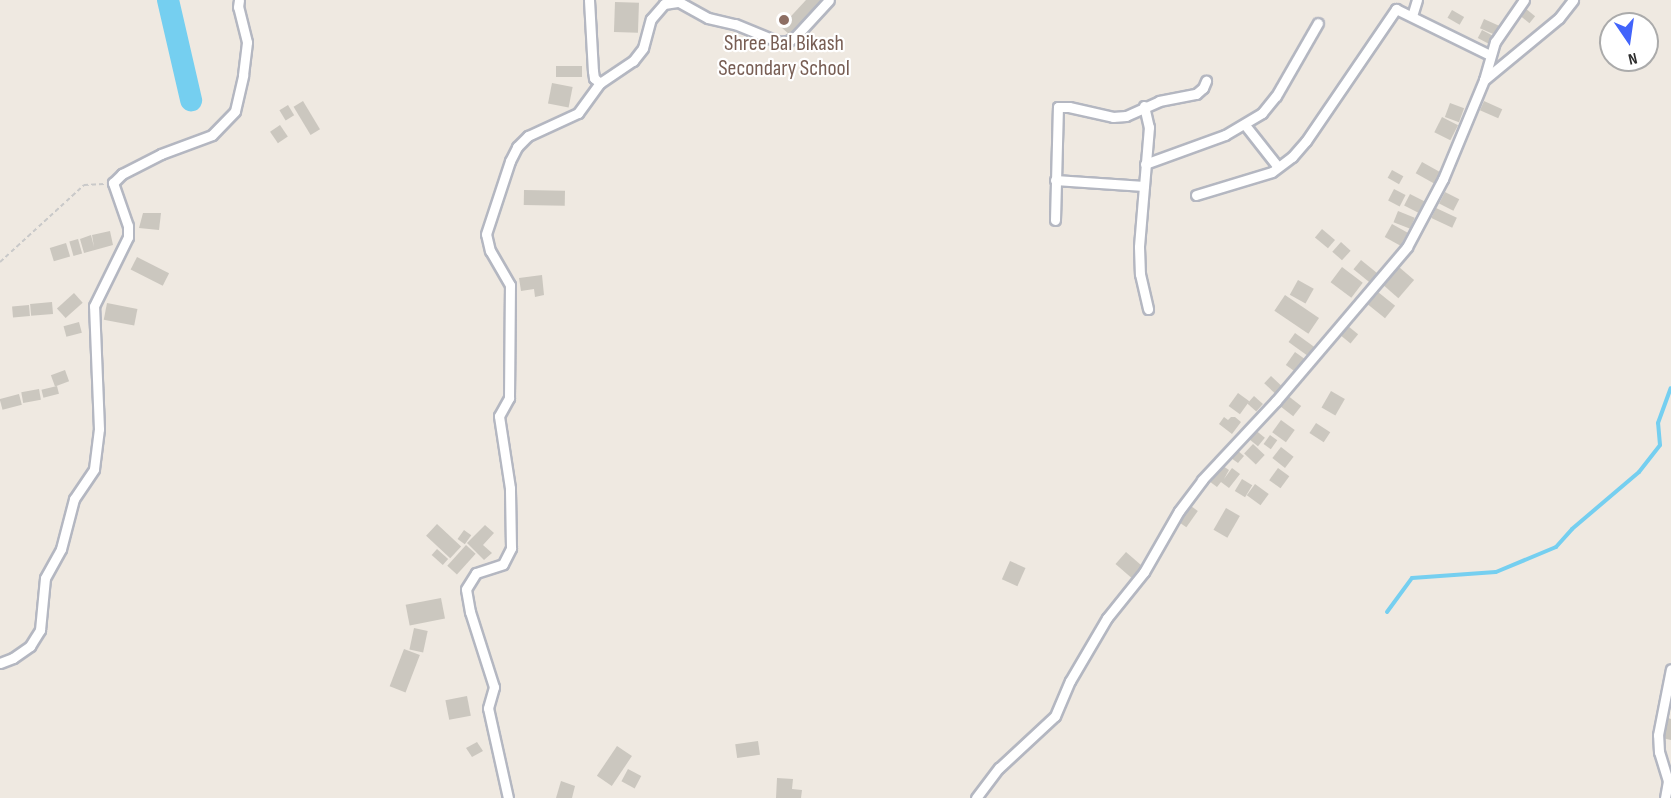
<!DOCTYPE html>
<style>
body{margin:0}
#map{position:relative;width:1671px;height:798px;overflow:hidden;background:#efe9e1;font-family:"Sofia Sans Condensed",sans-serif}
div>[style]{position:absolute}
.stream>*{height:4px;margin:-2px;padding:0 2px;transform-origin:2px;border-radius:2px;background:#75cff0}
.river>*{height:22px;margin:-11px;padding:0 11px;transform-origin:11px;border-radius:11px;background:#75cff0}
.building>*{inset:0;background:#cbc7bf;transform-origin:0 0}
.path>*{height:2px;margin-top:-1px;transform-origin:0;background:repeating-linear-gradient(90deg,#c9c9c9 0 4.5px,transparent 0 7.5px)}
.roads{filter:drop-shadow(2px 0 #b4b7c1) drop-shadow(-2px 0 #b4b7c1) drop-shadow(0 2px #b4b7c1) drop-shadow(0 -2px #b4b7c1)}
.street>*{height:9px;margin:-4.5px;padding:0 4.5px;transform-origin:4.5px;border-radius:4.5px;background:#fff}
.dots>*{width:16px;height:16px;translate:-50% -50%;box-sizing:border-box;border:3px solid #fff;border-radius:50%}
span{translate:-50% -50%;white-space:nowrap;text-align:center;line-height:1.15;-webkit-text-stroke:4.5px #fff;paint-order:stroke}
.education-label{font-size:22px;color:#785e54}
.north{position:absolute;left:1599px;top:12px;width:60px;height:60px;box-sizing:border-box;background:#fff;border:2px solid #ababab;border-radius:50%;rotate:167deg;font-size:16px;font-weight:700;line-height:24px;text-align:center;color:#2e2e2e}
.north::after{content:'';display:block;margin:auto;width:21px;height:27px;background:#4264fb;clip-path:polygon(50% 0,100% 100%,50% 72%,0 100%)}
</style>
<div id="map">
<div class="stream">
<i style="left:1387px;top:612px;width:42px;rotate:-53.7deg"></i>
<i style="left:1412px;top:578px;width:84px;rotate:-4.1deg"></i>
<i style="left:1496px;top:572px;width:65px;rotate:-22.6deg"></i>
<i style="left:1556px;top:547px;width:24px;rotate:-48deg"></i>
<i style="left:1572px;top:529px;width:88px;rotate:-40.4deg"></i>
<i style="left:1639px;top:472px;width:34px;rotate:-52deg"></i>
<i style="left:1660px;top:445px;width:22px;rotate:-95deg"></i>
<i style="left:1658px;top:423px;width:37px;rotate:-70deg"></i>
</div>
<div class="river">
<i style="left:168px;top:0;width:103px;rotate:77deg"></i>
</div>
<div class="building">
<i style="clip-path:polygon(806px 0,822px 0,790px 35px,781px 27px)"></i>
<i style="left:615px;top:2px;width:24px;height:30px;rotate:2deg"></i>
<i style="left:1525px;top:8px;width:13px;height:9px;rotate:39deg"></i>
<i style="left:1452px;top:10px;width:14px;height:9px;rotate:30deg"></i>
<i style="left:1484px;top:19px;width:20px;height:10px;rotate:24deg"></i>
<i style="left:1482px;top:30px;width:15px;height:9px;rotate:28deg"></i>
<i style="left:582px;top:66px;width:11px;height:26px;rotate:90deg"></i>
<i style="left:552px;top:83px;width:21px;height:21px;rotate:11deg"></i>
<i style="left:303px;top:101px;width:33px;height:11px;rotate:59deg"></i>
<i style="left:1484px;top:101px;width:20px;height:10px;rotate:24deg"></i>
<i style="left:1450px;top:103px;width:15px;height:15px;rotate:20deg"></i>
<i style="left:288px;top:105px;width:12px;height:10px;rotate:59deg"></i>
<i style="left:1442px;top:117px;width:18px;height:17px;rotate:27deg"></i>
<i style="left:280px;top:125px;width:14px;height:12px;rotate:56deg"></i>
<i style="left:1422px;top:162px;width:21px;height:13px;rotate:29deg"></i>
<i style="left:1392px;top:170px;width:13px;height:9px;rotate:29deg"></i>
<i style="left:1394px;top:189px;width:13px;height:13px;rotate:27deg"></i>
<i style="left:524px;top:190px;width:41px;height:15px;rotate:1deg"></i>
<i style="left:1445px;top:192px;width:16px;height:13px;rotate:27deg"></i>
<i style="left:1410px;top:194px;width:16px;height:13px;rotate:27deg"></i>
<i style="left:1436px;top:208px;width:23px;height:11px;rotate:25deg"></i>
<i style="left:1398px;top:211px;width:18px;height:12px;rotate:22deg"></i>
<i style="clip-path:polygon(143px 213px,161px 213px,159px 230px,139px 228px)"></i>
<i style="left:1392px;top:224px;width:18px;height:15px;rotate:29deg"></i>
<i style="left:1322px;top:229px;width:17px;height:11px;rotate:40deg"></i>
<i style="clip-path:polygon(110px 231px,113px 245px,84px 253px,80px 239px,91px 235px,94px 247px,92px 235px)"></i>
<i style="left:78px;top:239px;width:15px;height:9px;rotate:74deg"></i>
<i style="left:1341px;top:242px;width:13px;height:13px;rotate:42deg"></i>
<i style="left:66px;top:243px;width:14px;height:17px;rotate:73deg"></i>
<i style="left:137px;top:257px;width:36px;height:14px;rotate:27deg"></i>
<i style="left:1361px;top:260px;width:21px;height:12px;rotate:39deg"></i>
<i style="left:1342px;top:267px;width:26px;height:19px;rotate:37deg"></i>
<i style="left:1399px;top:267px;width:20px;height:24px;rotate:41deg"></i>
<i style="clip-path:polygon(542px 275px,544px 295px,535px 297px,534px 289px,521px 291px,519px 278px)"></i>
<i style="left:1298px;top:280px;width:18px;height:17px;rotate:29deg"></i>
<i style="left:1378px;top:292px;width:22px;height:16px;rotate:39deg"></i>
<i style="left:74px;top:293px;width:13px;height:23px;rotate:48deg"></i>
<i style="left:1285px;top:295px;width:41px;height:19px;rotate:34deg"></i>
<i style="left:52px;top:302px;width:12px;height:22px;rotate:85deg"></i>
<i style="left:107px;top:303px;width:31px;height:17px;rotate:11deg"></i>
<i style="left:29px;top:305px;width:11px;height:17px;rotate:85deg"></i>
<i style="left:79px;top:322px;width:11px;height:16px;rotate:75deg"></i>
<i style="left:1348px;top:326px;width:13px;height:12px;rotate:39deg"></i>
<i style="left:1295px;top:333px;width:27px;height:11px;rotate:36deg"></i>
<i style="left:1295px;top:352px;width:12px;height:16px;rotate:35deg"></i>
<i style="left:65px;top:370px;width:12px;height:15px;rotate:70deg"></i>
<i style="left:1271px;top:376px;width:16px;height:10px;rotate:43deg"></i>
<i style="left:57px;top:386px;width:8px;height:16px;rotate:76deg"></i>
<i style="left:39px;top:389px;width:11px;height:18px;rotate:80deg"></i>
<i style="left:1331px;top:391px;width:16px;height:19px;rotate:30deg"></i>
<i style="left:1238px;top:393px;width:14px;height:16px;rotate:36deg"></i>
<i style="left:19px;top:394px;width:11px;height:20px;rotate:75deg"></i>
<i style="left:1287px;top:395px;width:18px;height:13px;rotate:38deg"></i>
<i style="left:1254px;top:396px;width:12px;height:10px;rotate:42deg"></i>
<i style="clip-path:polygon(1224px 417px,1228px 420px,1231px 417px,1235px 417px,1241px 422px,1232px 434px,1219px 424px)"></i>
<i style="left:1281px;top:420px;width:17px;height:15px;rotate:36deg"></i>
<i style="left:1316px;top:423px;width:17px;height:12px;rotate:33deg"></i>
<i style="left:1254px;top:429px;width:14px;height:11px;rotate:39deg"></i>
<i style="left:1270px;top:435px;width:9px;height:11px;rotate:36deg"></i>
<i style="left:1253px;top:444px;width:16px;height:13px;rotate:43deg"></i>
<i style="left:1281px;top:447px;width:16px;height:14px;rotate:38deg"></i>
<i style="clip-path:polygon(1237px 450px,1244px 456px,1238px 463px,1231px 458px)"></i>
<i style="clip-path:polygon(1220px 464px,1229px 470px,1224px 479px,1232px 468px,1240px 474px,1229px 488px,1221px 482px,1217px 487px,1209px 481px)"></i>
<i style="left:1278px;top:468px;width:14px;height:15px;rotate:36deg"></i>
<i style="left:1242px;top:479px;width:12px;height:14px;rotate:31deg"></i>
<i style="left:1255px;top:484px;width:17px;height:14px;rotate:36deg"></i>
<i style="left:1188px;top:504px;width:12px;height:20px;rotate:35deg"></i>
<i style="left:1226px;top:508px;width:16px;height:25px;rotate:30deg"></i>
<i style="left:437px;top:524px;width:33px;height:16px;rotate:43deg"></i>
<i style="clip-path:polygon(485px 525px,494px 533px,483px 545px,492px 553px,484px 560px,467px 543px)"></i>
<i style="left:464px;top:530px;width:9px;height:11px;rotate:36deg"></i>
<i style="left:466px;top:545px;width:13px;height:28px;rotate:42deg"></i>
<i style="left:437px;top:549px;width:15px;height:8px;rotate:42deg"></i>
<i style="left:1126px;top:552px;width:21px;height:16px;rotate:41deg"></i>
<i style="left:1010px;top:561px;width:17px;height:20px;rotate:24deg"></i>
<i style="left:441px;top:598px;width:21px;height:36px;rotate:79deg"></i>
<i style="left:414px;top:628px;width:14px;height:22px;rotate:12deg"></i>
<i style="left:404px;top:649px;width:17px;height:40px;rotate:21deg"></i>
<i style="left:467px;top:696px;width:20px;height:22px;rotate:79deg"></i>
<i style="clip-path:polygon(1665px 717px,1671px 719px,1671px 740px,1662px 738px)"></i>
<i style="left:758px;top:741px;width:14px;height:23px;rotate:82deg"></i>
<i style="clip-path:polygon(477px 742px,483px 751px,472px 757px,466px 748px)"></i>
<i style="left:617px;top:746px;width:18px;height:36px;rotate:34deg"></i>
<i style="left:628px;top:769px;width:15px;height:14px;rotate:28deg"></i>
<i style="clip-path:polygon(777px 778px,793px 779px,792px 789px,802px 790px,801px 798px,776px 798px)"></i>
<i style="clip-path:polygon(561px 781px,575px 786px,572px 798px,556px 798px)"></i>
</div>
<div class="path">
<i style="left:0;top:262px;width:114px;rotate:-42.5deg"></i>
<i style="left:84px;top:185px;width:20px;rotate:-3deg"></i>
</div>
<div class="roads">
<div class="street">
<i style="left:589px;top:0;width:71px;rotate:86.8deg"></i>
<i style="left:593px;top:71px;width:7px;rotate:82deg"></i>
<i style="left:594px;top:78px;width:8px;rotate:40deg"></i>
<i style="left:1412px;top:16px;width:17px;rotate:-73deg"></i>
<i style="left:1484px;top:80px;width:40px;rotate:-74deg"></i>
<i style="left:1495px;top:42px;width:51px;rotate:-55.4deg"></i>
<i style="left:1144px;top:106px;width:22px;rotate:77deg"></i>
<i style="left:1149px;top:127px;width:120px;rotate:94.8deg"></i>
<i style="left:1139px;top:247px;width:27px;rotate:88deg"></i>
<i style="left:1140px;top:274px;width:36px;rotate:77deg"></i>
<i style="left:1245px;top:125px;width:53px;rotate:51.8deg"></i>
<i style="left:1145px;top:164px;width:85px;rotate:-19.9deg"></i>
<i style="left:1225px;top:135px;width:43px;rotate:-30.7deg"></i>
<i style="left:1262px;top:113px;width:22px;rotate:-51deg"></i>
<i style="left:1276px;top:96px;width:84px;rotate:-60.1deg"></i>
<i style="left:1055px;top:180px;width:89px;rotate:3.9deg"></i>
<i style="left:1196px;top:195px;width:79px;rotate:-16.8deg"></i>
<i style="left:1272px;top:172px;width:25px;rotate:-37deg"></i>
<i style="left:1292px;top:157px;width:21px;rotate:-49deg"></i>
<i style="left:1306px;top:141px;width:160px;rotate:-55.7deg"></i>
<i style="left:1396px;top:9px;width:105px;rotate:26.1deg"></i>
<i style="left:1055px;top:220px;width:113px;rotate:-88.5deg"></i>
<i style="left:1058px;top:107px;width:11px"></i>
<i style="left:1069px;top:107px;width:45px;rotate:12.8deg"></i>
<i style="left:1113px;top:117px;width:13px;rotate:-4deg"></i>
<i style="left:1126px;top:116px;width:36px;rotate:-24deg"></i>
<i style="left:1159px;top:101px;width:38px;rotate:-11deg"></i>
<i style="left:1196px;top:94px;width:9px;rotate:-41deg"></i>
<i style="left:1203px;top:88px;width:8px;rotate:-67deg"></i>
<i style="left:0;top:663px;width:14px;rotate:-21deg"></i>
<i style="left:13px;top:658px;width:21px;rotate:-35deg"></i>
<i style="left:30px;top:646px;width:19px;rotate:-58deg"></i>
<i style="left:40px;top:630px;width:52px;rotate:-84.5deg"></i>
<i style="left:45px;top:578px;width:33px;rotate:-61deg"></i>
<i style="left:61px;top:549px;width:52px;rotate:-75.4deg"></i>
<i style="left:74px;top:499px;width:36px;rotate:-56deg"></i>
<i style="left:94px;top:469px;width:40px;rotate:-82.9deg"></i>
<i style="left:99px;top:429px;width:123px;rotate:-92.3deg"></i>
<i style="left:94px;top:306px;width:77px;rotate:-63.8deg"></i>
<i style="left:128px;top:237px;width:11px;rotate:-90deg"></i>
<i style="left:128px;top:226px;width:46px;rotate:-109.2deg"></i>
<i style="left:113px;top:183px;width:13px;rotate:-45deg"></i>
<i style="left:122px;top:174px;width:44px;rotate:-27.1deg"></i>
<i style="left:161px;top:154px;width:54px;rotate:-20.4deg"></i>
<i style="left:212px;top:135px;width:33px;rotate:-46deg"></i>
<i style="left:235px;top:111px;width:37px;rotate:-77deg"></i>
<i style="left:243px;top:75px;width:33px;rotate:-83deg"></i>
<i style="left:247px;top:42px;width:36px;rotate:-104deg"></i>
<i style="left:238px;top:7px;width:7px;rotate:-82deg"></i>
<i style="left:508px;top:798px;width:92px;rotate:-102.5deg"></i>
<i style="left:488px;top:708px;width:22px;rotate:-74deg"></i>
<i style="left:494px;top:687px;width:79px;rotate:-107.7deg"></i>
<i style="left:470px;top:612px;width:23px;rotate:-100deg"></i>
<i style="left:466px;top:589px;width:19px;rotate:-58deg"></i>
<i style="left:476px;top:573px;width:28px;rotate:-18deg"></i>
<i style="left:503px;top:564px;width:18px;rotate:-63deg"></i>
<i style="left:511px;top:548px;width:60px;rotate:-91deg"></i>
<i style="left:510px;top:488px;width:73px;rotate:-98.7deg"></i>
<i style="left:499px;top:416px;width:21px;rotate:-61deg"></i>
<i style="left:509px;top:398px;width:113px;rotate:-89.5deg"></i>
<i style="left:510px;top:285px;width:39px;rotate:-120deg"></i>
<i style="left:490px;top:251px;width:17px;rotate:-103deg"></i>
<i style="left:486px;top:234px;width:77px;rotate:-71.8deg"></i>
<i style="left:510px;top:161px;width:16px;rotate:-63deg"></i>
<i style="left:517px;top:147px;width:16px;rotate:-45deg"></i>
<i style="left:528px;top:136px;width:55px;rotate:-24.7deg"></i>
<i style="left:578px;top:113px;width:37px;rotate:-54deg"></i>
<i style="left:600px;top:83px;width:40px;rotate:-34deg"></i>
<i style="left:633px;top:61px;width:16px;rotate:-52deg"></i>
<i style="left:643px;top:48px;width:30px;rotate:-75deg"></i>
<i style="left:651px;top:19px;width:20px;rotate:-49deg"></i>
<i style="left:664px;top:4px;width:15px;rotate:-8deg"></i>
<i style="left:679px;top:2px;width:33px;rotate:29deg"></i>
<i style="left:708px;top:18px;width:28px;rotate:13deg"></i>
<i style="left:735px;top:24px;width:48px;rotate:22.2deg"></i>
<i style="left:779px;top:42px;width:9px;rotate:-6deg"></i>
<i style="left:788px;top:41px;width:8px;rotate:-30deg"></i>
<i style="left:795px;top:37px;width:50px;rotate:-47.4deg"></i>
<i style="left:976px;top:798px;width:38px;rotate:-53deg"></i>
<i style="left:999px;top:768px;width:76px;rotate:-42.9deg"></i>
<i style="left:1055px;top:716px;width:38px;rotate:-67deg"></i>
<i style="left:1070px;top:681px;width:73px;rotate:-59.6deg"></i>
<i style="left:1107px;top:618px;width:59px;rotate:-51.2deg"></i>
<i style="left:1144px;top:572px;width:70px;rotate:-60.2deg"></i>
<i style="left:1179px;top:511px;width:39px;rotate:-53deg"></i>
<i style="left:1202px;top:480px;width:108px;rotate:-46.9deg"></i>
<i style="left:1276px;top:401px;width:202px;rotate:-49.6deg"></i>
<i style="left:1407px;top:247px;width:77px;rotate:-62.1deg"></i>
<i style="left:1443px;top:179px;width:107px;rotate:-67.5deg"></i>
<i style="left:1484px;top:80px;width:97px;rotate:-39.6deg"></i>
<i style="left:1559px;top:18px;width:23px;rotate:-52deg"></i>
<i style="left:1665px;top:798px;width:17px;rotate:-80deg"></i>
<i style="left:1668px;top:781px;width:30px;rotate:-107deg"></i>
<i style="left:1659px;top:752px;width:17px;rotate:-93deg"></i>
<i style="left:1658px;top:735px;width:67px;rotate:-78.9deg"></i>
</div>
</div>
<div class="dots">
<i style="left:784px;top:20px;background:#8d6e63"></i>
</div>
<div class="education-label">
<span style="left:784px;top:56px">Shree Bal Bikash<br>Secondary School</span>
</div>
<div class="north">N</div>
</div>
